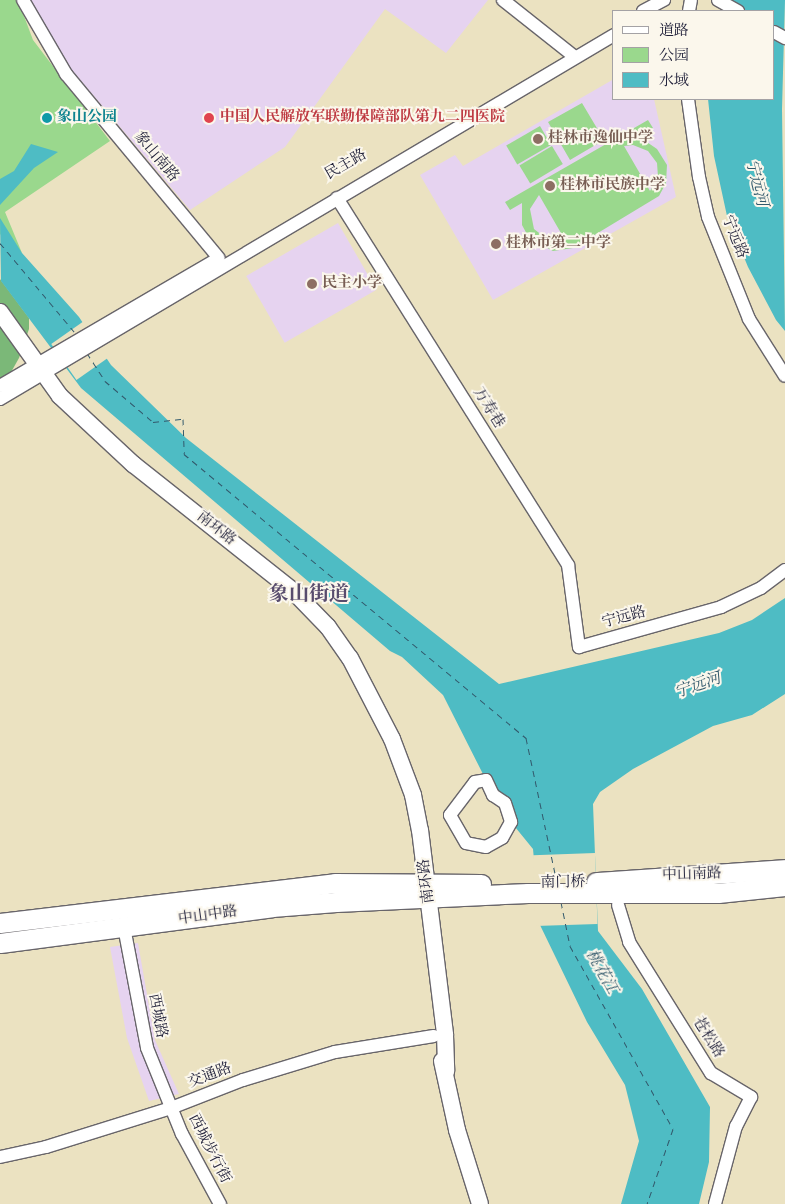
<!DOCTYPE html>
<meta charset="utf-8">
<style>
body{margin:0}
#map{position:relative;width:785px;height:1204px;overflow:hidden;background:#ebe2c1;font-family:Vollkorn,"Noto Serif SC",serif}
div>[style]{position:absolute}
.built>*{inset:0;background:#e6d3f0;transform-origin:0 0}
.green>*{inset:0;background:#9ad88d;transform-origin:0 0}
.forest>*{inset:0;background:#7bb878}
.water>*{inset:0;background:#4ebcc4}
.pier>*{inset:0;background:#ebe2c1;transform-origin:0 0}
.ferry>*{height:1px;margin-top:-0.5px;transform-origin:0;background:repeating-linear-gradient(90deg,#31586b 0 6px,transparent 0 11px)}
.roads{filter:drop-shadow(1px 0 #68656a) drop-shadow(-1px 0 #68656a) drop-shadow(0 1px #68656a) drop-shadow(0 -1px #68656a)}
.minor>*{height:12px;margin:-6px;padding:0 6px;transform-origin:6px;border-radius:6px;background:#fff}
.major>*{height:16px;margin:-8px;padding:0 8px;transform-origin:8px;border-radius:8px;background:#fff}
.highway>*{height:19px;margin:-9.5px;padding:0 9.5px;transform-origin:9.5px;border-radius:9.5px;background:#fff}
.dots>*{width:14px;height:14px;translate:-50% -50%;box-sizing:border-box;border:2px solid #fbf7ec;border-radius:50%}
span{translate:-50% -50%;white-space:nowrap;text-align:center;line-height:1.15;-webkit-text-stroke:4px #fbf7ec;paint-order:stroke}
.culture-label{font-size:15px;color:#0d838f;font-weight:700}
.left{translate:0 -50%;text-align:left}
.health-label{font-size:15px;color:#be3a42;font-weight:700}
.education-label{font-size:15px;color:#785e54;font-weight:700}
.street-label{font-size:15px;color:#22223b}
.water-label{font-size:16px;color:#31586b;font-style:italic}
.district-label{font-size:20px;color:#584c6d;font-weight:700}
.legend{position:absolute;left:612px;top:10px;width:162px;height:90px;box-sizing:border-box;background:#fbf7ec;border:1px solid #a4a2a5;margin:0;padding:6px 9px;list-style:none;font-size:15px;color:#22223b}
.legend li{display:flex;align-items:center;gap:10px;height:25px}
.legend b{width:25px;border:1px solid #a4a2a5}
</style>
<div id="map">
<div class="built">
<i style="clip-path:polygon(28px 0,488px 0,446px 53px,385px 9px,285px 147px,190px 210px,71px 69px)"></i>
<i style="clip-path:polygon(614px 79px,614px 99px,654px 99px,676px 197px,493px 300px,420px 175px,455px 155px,463px 166px)"></i>
<i style="left:338px;top:223px;width:77px;height:106px;rotate:60deg"></i>
<i style="clip-path:polygon(138px 943px,155px 1040px,179px 1094px,149px 1101px,127px 1038px,110px 947px)"></i>
</div>
<div class="green">
<i style="clip-path:polygon(0 0,18px 0,33px 40px,110px 141px,5px 212px,22px 253px,0 234px)"></i>
<i style="clip-path:polygon(582px 103px,604px 140px,570px 160px,559px 141px,570px 135px,559px 141px,548px 122px)"></i>
<i style="clip-path:polygon(evenodd,648px 120px,653px 128px,638px 136px,657px 149px,667px 165px,666px 183px,659px 196px,573px 248px,553px 251px,529px 238px,522px 225px,522px 203px,510px 210px,505px 202px,648px 120px,633px 145px,648px 151px,657px 163px,658px 177px,650px 191px,624px 146px,633px 145px,648px 120px,539px 195px,565px 240px,547px 239px,534px 229px,530px 209px,539px 195px)"></i>
<i style="left:540px;top:126px;width:22px;height:39px;rotate:60deg"></i>
<i style="left:552px;top:146px;width:21px;height:38px;rotate:59deg"></i>
</div>
<div class="forest">
<i style="clip-path:polygon(0 279px,29px 318px,29px 329px,19px 358px,10px 374px,0 380px)"></i>
</div>
<div class="water">
<i style="clip-path:polygon(730px 0,785px 0,782px 109px,785px 331px,776px 320px,748px 267px,727px 216px,714px 156px,708px 99px,774px 99px,774px 11px,724px 11px)"></i>
<i style="clip-path:polygon(31px 144px,58px 152px,34px 168px,0 205px,0 179px,14px 171px)"></i>
<i style="clip-path:polygon(0 218px,22px 253px,79px 317px,111px 365px,186px 438px,499px 684px,719px 633px,752px 620px,785px 598px,785px 694px,752px 715px,713px 726px,633px 769px,600px 792px,593px 804px,598px 931px,642px 989px,710px 1107px,709px 1162px,699px 1204px,621px 1204px,639px 1141px,625px 1085px,587px 1022px,540px 925px,533px 849px,511px 822px,486px 780px,443px 695px,402px 657px,390px 651px,81px 388px,1px 281px)"></i>
</div>
<div class="pier">
<i style="left:84px;top:321px;width:44px;height:40px;rotate:55deg"></i>
<i style="left:595px;top:853px;width:71px;height:62px;rotate:88deg"></i>
</div>
<div class="ferry">
<i style="left:0;top:243px;width:119px;rotate:50.1deg"></i>
<i style="left:87px;top:353px;width:33px;rotate:57deg"></i>
<i style="left:105px;top:381px;width:63px;rotate:40.5deg"></i>
<i style="left:153px;top:422px;width:30px;rotate:-6deg"></i>
<i style="left:183px;top:419px;width:35px;rotate:88deg"></i>
<i style="left:184px;top:454px;width:445px;rotate:39.7deg"></i>
<i style="left:526px;top:738px;width:148px;rotate:77.9deg"></i>
<i style="left:561px;top:902px;width:45px;rotate:78.4deg"></i>
<i style="left:570px;top:946px;width:210px;rotate:60.6deg"></i>
<i style="left:673px;top:1129px;width:79px;rotate:109.1deg"></i>
</div>
<div class="roads">
<div class="minor">
<i style="left:23px;top:0;width:86px;rotate:59.8deg"></i>
<i style="left:66px;top:74px;width:239px;rotate:50.3deg"></i>
<i style="left:503px;top:0;width:92px;rotate:38.4deg"></i>
<i style="left:718px;top:0;width:23px;rotate:29deg"></i>
<i style="left:643px;top:11px;width:24px;rotate:-28deg"></i>
<i style="left:689px;top:11px;width:11px;rotate:-80deg"></i>
<i style="left:774px;top:32px;width:13px;rotate:29deg"></i>
<i style="left:688px;top:99px;width:79px;rotate:82deg"></i>
<i style="left:699px;top:177px;width:41px;rotate:77.3deg"></i>
<i style="left:708px;top:217px;width:110px;rotate:68.1deg"></i>
<i style="left:749px;top:319px;width:67px;rotate:57.7deg"></i>
<i style="left:337px;top:198px;width:434px;rotate:57.8deg"></i>
<i style="left:568px;top:565px;width:83px;rotate:82.4deg"></i>
<i style="left:579px;top:647px;width:148px;rotate:-15.7deg"></i>
<i style="left:721px;top:607px;width:44px;rotate:-25.4deg"></i>
<i style="left:761px;top:588px;width:30px;rotate:-37deg"></i>
<i style="left:0;top:386px;width:248px;rotate:-30.3deg"></i>
<i style="left:0;top:399px;width:714px;rotate:-30.66deg"></i>
<i style="left:486px;top:780px;width:17px;rotate:65deg"></i>
<i style="left:493px;top:795px;width:14px;rotate:34deg"></i>
<i style="left:505px;top:803px;width:20px;rotate:72deg"></i>
<i style="left:511px;top:822px;width:18px;rotate:119deg"></i>
<i style="left:502px;top:838px;width:18px;rotate:151deg"></i>
<i style="left:486px;top:847px;width:20px;rotate:-169deg"></i>
<i style="left:466px;top:843px;width:32px;rotate:-120deg"></i>
<i style="left:450px;top:815px;width:41px;rotate:-52.9deg"></i>
<i style="left:475px;top:782px;width:11px;rotate:-10deg"></i>
<i style="left:618px;top:905px;width:39px;rotate:73deg"></i>
<i style="left:629px;top:942px;width:155px;rotate:58deg"></i>
<i style="left:711px;top:1073px;width:47px;rotate:31deg"></i>
<i style="left:751px;top:1097px;width:33px;rotate:117deg"></i>
<i style="left:736px;top:1126px;width:81px;rotate:105.1deg"></i>
<i style="left:124px;top:927px;width:123px;rotate:79.2deg"></i>
<i style="left:147px;top:1048px;width:93px;rotate:67.9deg"></i>
<i style="left:182px;top:1134px;width:80px;rotate:61.5deg"></i>
<i style="left:0;top:1157px;width:47px;rotate:-12.3deg"></i>
<i style="left:46px;top:1147px;width:131px;rotate:-17.3deg"></i>
<i style="left:171px;top:1108px;width:77px;rotate:-21.3deg"></i>
<i style="left:243px;top:1080px;width:96px;rotate:-16.9deg"></i>
<i style="left:335px;top:1052px;width:100px;rotate:-9.2deg"></i>
</div>
<div class="major">
<i style="left:0;top:312px;width:103px;rotate:54.5deg"></i>
<i style="left:60px;top:396px;width:100px;rotate:43deg"></i>
<i style="left:133px;top:464px;width:204px;rotate:38.4deg"></i>
<i style="left:293px;top:591px;width:50px;rotate:45.8deg"></i>
<i style="left:328px;top:627px;width:38px;rotate:55deg"></i>
<i style="left:350px;top:658px;width:91px;rotate:62.6deg"></i>
<i style="left:392px;top:739px;width:60px;rotate:69.4deg"></i>
<i style="left:413px;top:795px;width:36px;rotate:79deg"></i>
<i style="left:420px;top:830px;width:207px;rotate:83deg"></i>
<i style="left:445px;top:1035px;width:36px;rotate:88deg"></i>
<i style="left:442px;top:1061px;width:71px;rotate:77.7deg"></i>
<i style="left:457px;top:1130px;width:77px;rotate:72.7deg"></i>
</div>
<div class="highway">
<i style="left:596px;top:882px;width:189px;rotate:-3.9deg"></i>
<i style="left:0;top:923px;width:337px;rotate:-6.8deg"></i>
<i style="left:335px;top:883px;width:146px;rotate:0.4deg"></i>
<i style="left:0;top:943px;width:274px;rotate:-7.5deg"></i>
<i style="left:272px;top:907px;width:64px;rotate:-4.5deg"></i>
<i style="left:336px;top:902px;width:192px;rotate:-2.7deg"></i>
<i style="left:528px;top:893px;width:190px"></i>
<i style="left:718px;top:893px;width:67px;rotate:-6deg"></i>
</div>
</div>
<div class="dots">
<i style="left:47px;top:118px;background:#0f9aa8"></i>
<i style="left:209px;top:118px;background:#e0444e"></i>
<i style="left:538px;top:139px;background:#8d6e63"></i>
<i style="left:550px;top:186px;background:#8d6e63"></i>
<i style="left:496px;top:244px;background:#8d6e63"></i>
<i style="left:312px;top:284px;background:#8d6e63"></i>
</div>
<div class="culture-label">
<span class="left" style="left:57px;top:118px">象山公园</span>
</div>
<div class="health-label">
<span class="left" style="left:220px;top:118px">中国人民解放军联勤保障部队第九二四医院</span>
</div>
<div class="education-label">
<span class="left" style="left:548px;top:139px">桂林市逸仙中学</span>
<span class="left" style="left:560px;top:186px">桂林市民族中学</span>
<span class="left" style="left:506px;top:244px">桂林市第二中学</span>
<span class="left" style="left:322px;top:284px">民主小学</span>
</div>
<div class="street-label">
<span style="left:156px;top:157px;rotate:50deg">象山南路</span>
<span style="left:346px;top:165px;rotate:-30deg">民主路</span>
<span style="left:734px;top:237px;rotate:68deg">宁远路</span>
<span style="left:488px;top:408px;rotate:58deg">万寿巷</span>
<span style="left:216px;top:529px;rotate:38deg">南环路</span>
<span style="left:624px;top:618px;rotate:-15deg">宁远路</span>
<span style="left:692px;top:875px;rotate:-2deg">中山南路</span>
<span style="left:427px;top:881px;rotate:-97deg">南环路</span>
<span style="left:563px;top:883px;rotate:-1deg">南门桥</span>
<span style="left:208px;top:916px;rotate:-8deg">中山中路</span>
<span style="left:157px;top:1016px;rotate:79deg">西城路</span>
<span style="left:708px;top:1038px;rotate:58deg">苍松路</span>
<span style="left:210px;top:1076px;rotate:-21deg">交通路</span>
<span style="left:209px;top:1149px;rotate:63deg">西城步行街</span>
</div>
<div class="water-label">
<span style="left:756px;top:183px;rotate:76deg">宁远河</span>
<span style="left:698px;top:686px;rotate:-19deg">宁远河</span>
<span style="left:601px;top:972px;rotate:61deg">桃花江</span>
</div>
<div class="district-label">
<span style="left:309px;top:595px">象山街道</span>
</div>
<ul class="legend">
<li><b style="height:6px;background:#fff"></b>道路</li>
<li><b style="height:14px;background:#9ad88d"></b>公园</li>
<li><b style="height:14px;background:#4ebcc4"></b>水域</li>
</ul>
</div>
